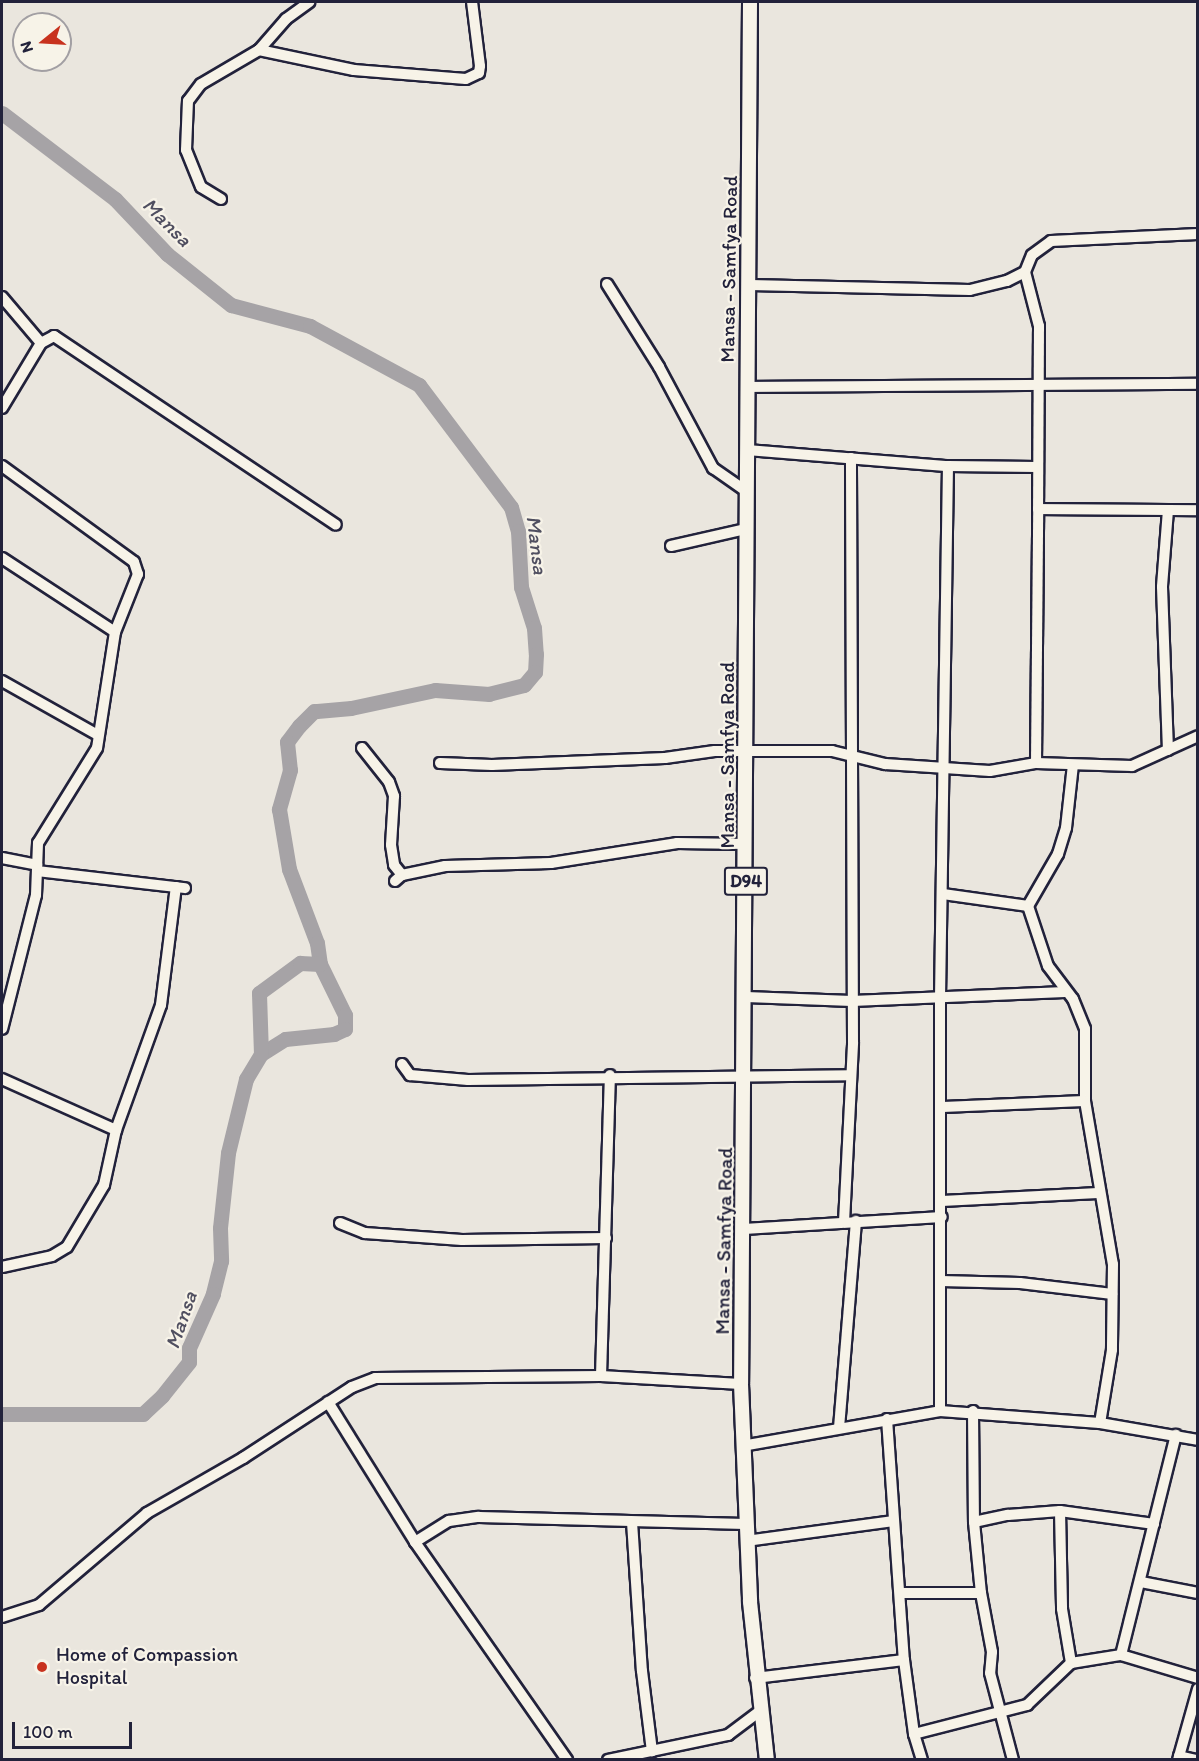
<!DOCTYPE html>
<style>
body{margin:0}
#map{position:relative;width:1199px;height:1761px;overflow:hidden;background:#eae6de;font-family:Itim,sans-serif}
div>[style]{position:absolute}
.river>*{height:15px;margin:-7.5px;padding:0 7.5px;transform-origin:7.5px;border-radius:7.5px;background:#a6a3a6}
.roads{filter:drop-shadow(2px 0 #22223b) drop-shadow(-2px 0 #22223b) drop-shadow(0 2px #22223b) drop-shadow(0 -2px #22223b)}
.minor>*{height:10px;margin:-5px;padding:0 5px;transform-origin:5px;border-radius:5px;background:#f7f3e8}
.major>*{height:14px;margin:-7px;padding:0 7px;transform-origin:7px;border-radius:7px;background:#f7f3e8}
.dots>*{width:16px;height:16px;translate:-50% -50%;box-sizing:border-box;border:3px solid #f7f3e8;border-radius:50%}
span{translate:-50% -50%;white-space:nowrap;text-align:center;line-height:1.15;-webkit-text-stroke:4.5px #f7f3e8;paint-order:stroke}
.shield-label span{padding:2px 4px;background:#f7f3e8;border:2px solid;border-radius:4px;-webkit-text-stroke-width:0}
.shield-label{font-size:18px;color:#22223b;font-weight:700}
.street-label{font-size:20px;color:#22223b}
.poi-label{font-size:20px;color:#22223b}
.left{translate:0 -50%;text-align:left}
.water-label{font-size:21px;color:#504f60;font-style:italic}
.frame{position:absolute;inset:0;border:3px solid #22223b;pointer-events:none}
.north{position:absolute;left:12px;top:12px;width:60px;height:60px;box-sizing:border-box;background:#f7f3e8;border:2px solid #a29fa3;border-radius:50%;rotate:252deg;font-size:16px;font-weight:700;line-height:24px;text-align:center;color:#22223b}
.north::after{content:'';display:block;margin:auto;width:21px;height:27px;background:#c8321e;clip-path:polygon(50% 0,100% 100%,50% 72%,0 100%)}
.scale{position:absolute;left:12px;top:1722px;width:120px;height:27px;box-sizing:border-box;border:3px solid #22223b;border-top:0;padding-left:8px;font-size:18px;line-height:21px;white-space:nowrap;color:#22223b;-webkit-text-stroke:4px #f7f3e8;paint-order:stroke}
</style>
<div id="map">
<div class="river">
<i style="left:2px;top:113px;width:142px;rotate:37.3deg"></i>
<i style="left:115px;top:199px;width:76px;rotate:46.6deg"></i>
<i style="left:167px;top:254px;width:82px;rotate:38.6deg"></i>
<i style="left:231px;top:305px;width:82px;rotate:14.9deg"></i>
<i style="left:310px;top:326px;width:124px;rotate:28.4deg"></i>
<i style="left:419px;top:385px;width:153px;rotate:53deg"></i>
<i style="left:511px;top:507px;width:25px;rotate:74deg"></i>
<i style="left:518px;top:531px;width:56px;rotate:86.9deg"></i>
<i style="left:521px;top:587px;width:43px;rotate:72.4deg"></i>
<i style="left:534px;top:628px;width:26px;rotate:86deg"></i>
<i style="left:536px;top:654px;width:18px;rotate:93deg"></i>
<i style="left:535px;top:672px;width:17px;rotate:130deg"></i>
<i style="left:524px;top:685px;width:36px;rotate:166deg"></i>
<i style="left:489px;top:694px;width:54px;rotate:-175.8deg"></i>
<i style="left:435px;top:690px;width:86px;rotate:167.9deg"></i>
<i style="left:351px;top:708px;width:37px;rotate:175deg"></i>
<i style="left:314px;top:711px;width:21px;rotate:135deg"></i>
<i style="left:299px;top:726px;width:20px;rotate:127deg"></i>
<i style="left:287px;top:742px;width:28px;rotate:84deg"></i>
<i style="left:290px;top:770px;width:41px;rotate:105.8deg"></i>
<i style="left:279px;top:809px;width:61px;rotate:80.5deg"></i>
<i style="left:289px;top:869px;width:79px;rotate:69.3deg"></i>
<i style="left:317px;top:943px;width:21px;rotate:82deg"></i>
<i style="left:320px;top:964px;width:57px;rotate:63.9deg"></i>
<i style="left:345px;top:1015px;width:14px;rotate:90deg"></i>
<i style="left:345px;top:1029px;width:12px;rotate:156deg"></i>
<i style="left:334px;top:1034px;width:49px;rotate:174.2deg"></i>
<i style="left:285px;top:1039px;width:28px;rotate:148deg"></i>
<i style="left:261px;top:1054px;width:29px;rotate:121deg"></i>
<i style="left:246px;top:1079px;width:76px;rotate:103.7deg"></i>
<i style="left:228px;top:1153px;width:75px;rotate:96.1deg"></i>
<i style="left:220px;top:1228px;width:33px;rotate:88deg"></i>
<i style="left:221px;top:1261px;width:34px;rotate:104deg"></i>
<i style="left:213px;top:1294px;width:59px;rotate:114deg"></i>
<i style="left:189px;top:1348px;width:14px;rotate:90deg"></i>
<i style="left:189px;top:1362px;width:43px;rotate:128.5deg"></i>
<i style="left:162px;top:1396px;width:26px;rotate:137deg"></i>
<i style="left:143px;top:1414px;width:141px;rotate:180deg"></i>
<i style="left:261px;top:1054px;width:61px;rotate:-91.9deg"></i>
<i style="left:259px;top:993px;width:51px;rotate:-36.2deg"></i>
<i style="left:300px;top:963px;width:20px;rotate:3deg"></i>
</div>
<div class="roads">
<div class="minor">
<i style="left:259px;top:50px;width:97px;rotate:11.9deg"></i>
<i style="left:354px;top:70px;width:112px;rotate:4.6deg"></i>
<i style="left:466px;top:79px;width:14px;rotate:-25deg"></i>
<i style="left:479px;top:73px;width:7px;rotate:-82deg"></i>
<i style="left:480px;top:66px;width:64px;rotate:-97.1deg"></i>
<i style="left:221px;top:199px;width:23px;rotate:-149deg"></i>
<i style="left:201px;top:187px;width:40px;rotate:-112deg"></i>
<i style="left:186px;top:150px;width:49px;rotate:-87.7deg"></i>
<i style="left:188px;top:101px;width:21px;rotate:-53deg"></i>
<i style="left:201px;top:84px;width:67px;rotate:-30.4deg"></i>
<i style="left:259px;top:50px;width:41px;rotate:-48.9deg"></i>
<i style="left:286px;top:19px;width:29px;rotate:-36deg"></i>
<i style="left:1025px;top:272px;width:18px;rotate:-68deg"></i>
<i style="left:1032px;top:255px;width:24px;rotate:-36deg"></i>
<i style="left:1051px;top:241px;width:147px;rotate:-2.7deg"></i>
<i style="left:607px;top:284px;width:98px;rotate:57.9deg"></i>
<i style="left:659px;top:367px;width:115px;rotate:61.9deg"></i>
<i style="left:713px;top:468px;width:40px;rotate:34.9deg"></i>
<i style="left:750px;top:285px;width:220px;rotate:1.3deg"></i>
<i style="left:970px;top:290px;width:38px;rotate:-14deg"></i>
<i style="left:1007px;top:281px;width:20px;rotate:-27deg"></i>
<i style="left:1025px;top:272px;width:56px;rotate:75.5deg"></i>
<i style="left:1039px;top:326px;width:183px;rotate:90.3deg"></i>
<i style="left:1038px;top:509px;width:160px;rotate:0.4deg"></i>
<i style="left:2px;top:297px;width:60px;rotate:49.7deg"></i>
<i style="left:747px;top:387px;width:451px;rotate:-0.4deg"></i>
<i style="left:2px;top:408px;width:76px;rotate:-59deg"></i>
<i style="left:41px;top:343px;width:15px;rotate:-28deg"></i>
<i style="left:54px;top:336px;width:339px;rotate:33.8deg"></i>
<i style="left:747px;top:450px;width:202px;rotate:4.6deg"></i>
<i style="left:948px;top:466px;width:89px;rotate:0.6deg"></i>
<i style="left:2px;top:466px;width:163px;rotate:36deg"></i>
<i style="left:134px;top:562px;width:13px;rotate:72deg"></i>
<i style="left:138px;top:574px;width:62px;rotate:111.6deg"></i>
<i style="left:115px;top:632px;width:117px;rotate:98.8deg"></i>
<i style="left:97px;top:748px;width:112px;rotate:121.8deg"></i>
<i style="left:38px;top:843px;width:52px;rotate:92.2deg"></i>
<i style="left:36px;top:895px;width:138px;rotate:104.2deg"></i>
<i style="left:1168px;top:510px;width:77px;rotate:94.5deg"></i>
<i style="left:1162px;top:587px;width:163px;rotate:87.9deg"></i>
<i style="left:671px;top:546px;width:77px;rotate:-12.8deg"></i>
<i style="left:2px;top:558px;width:135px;rotate:33.2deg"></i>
<i style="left:2px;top:681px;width:110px;rotate:29.4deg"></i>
<i style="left:362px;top:748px;width:43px;rotate:51.5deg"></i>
<i style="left:389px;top:782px;width:15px;rotate:70deg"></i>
<i style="left:394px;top:796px;width:49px;rotate:93.5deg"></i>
<i style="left:391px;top:845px;width:20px;rotate:81deg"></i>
<i style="left:394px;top:865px;width:13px;rotate:51deg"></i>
<i style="left:440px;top:763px;width:52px;rotate:2.2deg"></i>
<i style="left:492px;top:765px;width:173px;rotate:-2.3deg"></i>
<i style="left:665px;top:758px;width:50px;rotate:-8deg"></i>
<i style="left:715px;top:751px;width:117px"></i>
<i style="left:832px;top:751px;width:55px;rotate:13.8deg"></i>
<i style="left:885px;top:764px;width:105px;rotate:3.8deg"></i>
<i style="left:990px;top:771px;width:47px;rotate:-9.9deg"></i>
<i style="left:1036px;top:763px;width:96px;rotate:1.8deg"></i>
<i style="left:1132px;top:766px;width:72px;rotate:-24.4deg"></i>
<i style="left:1036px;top:763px;width:254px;rotate:-89.5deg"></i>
<i style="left:2px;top:858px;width:36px;rotate:11deg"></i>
<i style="left:37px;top:871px;width:149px;rotate:6.6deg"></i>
<i style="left:395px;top:881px;width:9px;rotate:-41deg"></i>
<i style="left:402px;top:875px;width:44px;rotate:-11.8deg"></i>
<i style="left:445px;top:866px;width:106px;rotate:-1.6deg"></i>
<i style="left:551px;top:863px;width:128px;rotate:-9deg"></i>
<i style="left:677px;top:843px;width:69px;rotate:0.8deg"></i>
<i style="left:943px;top:894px;width:86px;rotate:8deg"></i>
<i style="left:1028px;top:906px;width:63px;rotate:71.6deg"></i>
<i style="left:1048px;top:966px;width:41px;rotate:52.9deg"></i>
<i style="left:1073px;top:999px;width:32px;rotate:68deg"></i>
<i style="left:1085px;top:1029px;width:72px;rotate:90deg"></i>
<i style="left:1085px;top:1101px;width:165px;rotate:80.3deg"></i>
<i style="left:1113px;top:1264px;width:86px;rotate:90.7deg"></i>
<i style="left:1112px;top:1350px;width:74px;rotate:99.3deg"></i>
<i style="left:1028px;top:906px;width:60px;rotate:-60deg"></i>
<i style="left:1058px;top:854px;width:27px;rotate:-73deg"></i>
<i style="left:1066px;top:828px;width:63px;rotate:-83.7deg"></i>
<i style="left:746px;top:997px;width:106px;rotate:2.2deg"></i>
<i style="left:852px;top:1001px;width:213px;rotate:-2.4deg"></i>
<i style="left:402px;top:1064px;width:14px;rotate:54deg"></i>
<i style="left:410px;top:1075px;width:58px;rotate:4.9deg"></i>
<i style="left:468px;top:1080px;width:382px;rotate:-0.7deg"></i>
<i style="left:2px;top:1079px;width:125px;rotate:24.1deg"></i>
<i style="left:942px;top:1107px;width:143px;rotate:-2.4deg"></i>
<i style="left:942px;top:1201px;width:156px;rotate:-2.9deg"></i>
<i style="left:844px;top:1222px;width:180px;rotate:-87.1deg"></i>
<i style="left:853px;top:1042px;width:584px;rotate:-90.2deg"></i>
<i style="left:340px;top:1223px;width:27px;rotate:22deg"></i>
<i style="left:365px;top:1233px;width:97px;rotate:4.1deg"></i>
<i style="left:462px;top:1240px;width:144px;rotate:-0.8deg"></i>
<i style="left:744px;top:1229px;width:198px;rotate:-3.5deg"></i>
<i style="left:2px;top:1267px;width:51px;rotate:-12.4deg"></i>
<i style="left:52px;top:1256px;width:17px;rotate:-31deg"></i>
<i style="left:67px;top:1247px;width:72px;rotate:-59.2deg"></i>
<i style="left:104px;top:1185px;width:56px;rotate:-77.7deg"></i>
<i style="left:116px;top:1130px;width:133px;rotate:-70.2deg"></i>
<i style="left:161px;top:1005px;width:119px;rotate:-82.8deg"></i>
<i style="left:941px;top:1281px;width:79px;rotate:1.5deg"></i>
<i style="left:1020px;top:1283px;width:93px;rotate:6.8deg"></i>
<i style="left:601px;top:1376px;width:301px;rotate:-88.3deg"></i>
<i style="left:328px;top:1402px;width:165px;rotate:58.1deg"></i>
<i style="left:415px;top:1542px;width:266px;rotate:55.1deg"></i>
<i style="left:940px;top:1411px;width:413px;rotate:-90deg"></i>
<i style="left:940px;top:998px;width:532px;rotate:-89.14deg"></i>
<i style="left:973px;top:1411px;width:111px;rotate:89.5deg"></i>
<i style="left:974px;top:1522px;width:71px;rotate:84.4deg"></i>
<i style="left:887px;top:1419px;width:242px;rotate:86deg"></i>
<i style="left:904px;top:1660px;width:75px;rotate:82.3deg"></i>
<i style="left:914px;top:1734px;width:27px;rotate:73deg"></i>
<i style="left:839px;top:1428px;width:208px;rotate:-85.3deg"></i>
<i style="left:742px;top:1446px;width:201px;rotate:-10deg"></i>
<i style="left:940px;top:1411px;width:160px;rotate:4.3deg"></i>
<i style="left:1100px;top:1423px;width:99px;rotate:9.8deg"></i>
<i style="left:1060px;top:1511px;width:98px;rotate:88.8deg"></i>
<i style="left:1062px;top:1609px;width:55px;rotate:80.5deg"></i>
<i style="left:632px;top:1522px;width:149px;rotate:86.2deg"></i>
<i style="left:642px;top:1671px;width:81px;rotate:82.9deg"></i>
<i style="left:974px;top:1522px;width:35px;rotate:-12deg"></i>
<i style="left:1008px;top:1515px;width:52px;rotate:-4.4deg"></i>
<i style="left:1060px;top:1511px;width:95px;rotate:7.9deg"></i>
<i style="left:746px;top:1541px;width:149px;rotate:-7.7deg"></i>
<i style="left:415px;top:1542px;width:40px;rotate:-32deg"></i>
<i style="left:449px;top:1521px;width:30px;rotate:-8deg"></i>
<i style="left:479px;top:1517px;width:266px;rotate:1.5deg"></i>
<i style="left:1141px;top:1582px;width:58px;rotate:10.9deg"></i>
<i style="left:900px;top:1593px;width:81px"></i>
<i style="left:981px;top:1593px;width:60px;rotate:79.4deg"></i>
<i style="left:992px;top:1652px;width:21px;rotate:95deg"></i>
<i style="left:990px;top:1673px;width:90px;rotate:75.2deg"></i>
<i style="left:2px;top:1617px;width:39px;rotate:-18deg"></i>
<i style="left:39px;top:1605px;width:142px;rotate:-40.4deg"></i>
<i style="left:147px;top:1513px;width:111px;rotate:-29.8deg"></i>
<i style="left:243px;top:1458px;width:130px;rotate:-33.1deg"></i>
<i style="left:352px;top:1387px;width:25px;rotate:-21deg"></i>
<i style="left:375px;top:1378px;width:226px;rotate:-0.5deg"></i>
<i style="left:601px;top:1376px;width:140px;rotate:3.3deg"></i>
<i style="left:1121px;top:1655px;width:227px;rotate:-76deg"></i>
<i style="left:755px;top:1678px;width:150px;rotate:-6.9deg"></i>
<i style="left:914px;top:1734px;width:117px;rotate:-14.4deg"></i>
<i style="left:1027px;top:1705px;width:61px;rotate:-43.7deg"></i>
<i style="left:1071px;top:1663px;width:51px;rotate:-9.1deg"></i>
<i style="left:1121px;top:1655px;width:80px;rotate:16.6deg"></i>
<i style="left:1179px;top:1756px;width:17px;rotate:13deg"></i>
<i style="left:608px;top:1760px;width:123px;rotate:-11.8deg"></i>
<i style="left:728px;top:1735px;width:40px;rotate:-37deg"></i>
<i style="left:1178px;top:1760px;width:74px;rotate:-74.3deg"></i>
</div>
<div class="major">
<i style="left:750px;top:2px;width:1382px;rotate:90.37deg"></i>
<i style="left:741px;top:1384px;width:218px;rotate:87.6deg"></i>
<i style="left:750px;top:1602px;width:159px;rotate:83.9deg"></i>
</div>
</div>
<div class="dots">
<i style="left:42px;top:1667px;background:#c8321e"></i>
</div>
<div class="shield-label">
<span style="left:746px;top:881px">D94</span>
</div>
<div class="street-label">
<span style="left:729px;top:269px;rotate:-89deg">Mansa - Samfya Road</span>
<span style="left:727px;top:755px;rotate:-90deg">Mansa - Samfya Road</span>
<span style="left:724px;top:1241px;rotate:-89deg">Mansa - Samfya Road</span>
</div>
<div class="poi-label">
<span class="left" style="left:56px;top:1666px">Home of Compassion<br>Hospital</span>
</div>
<div class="water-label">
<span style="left:167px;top:222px;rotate:45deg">Mansa</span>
<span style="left:537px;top:545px;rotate:83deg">Mansa</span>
<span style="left:181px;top:1320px;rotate:-71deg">Mansa</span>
</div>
<div class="frame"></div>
<div class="north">N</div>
<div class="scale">100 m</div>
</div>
